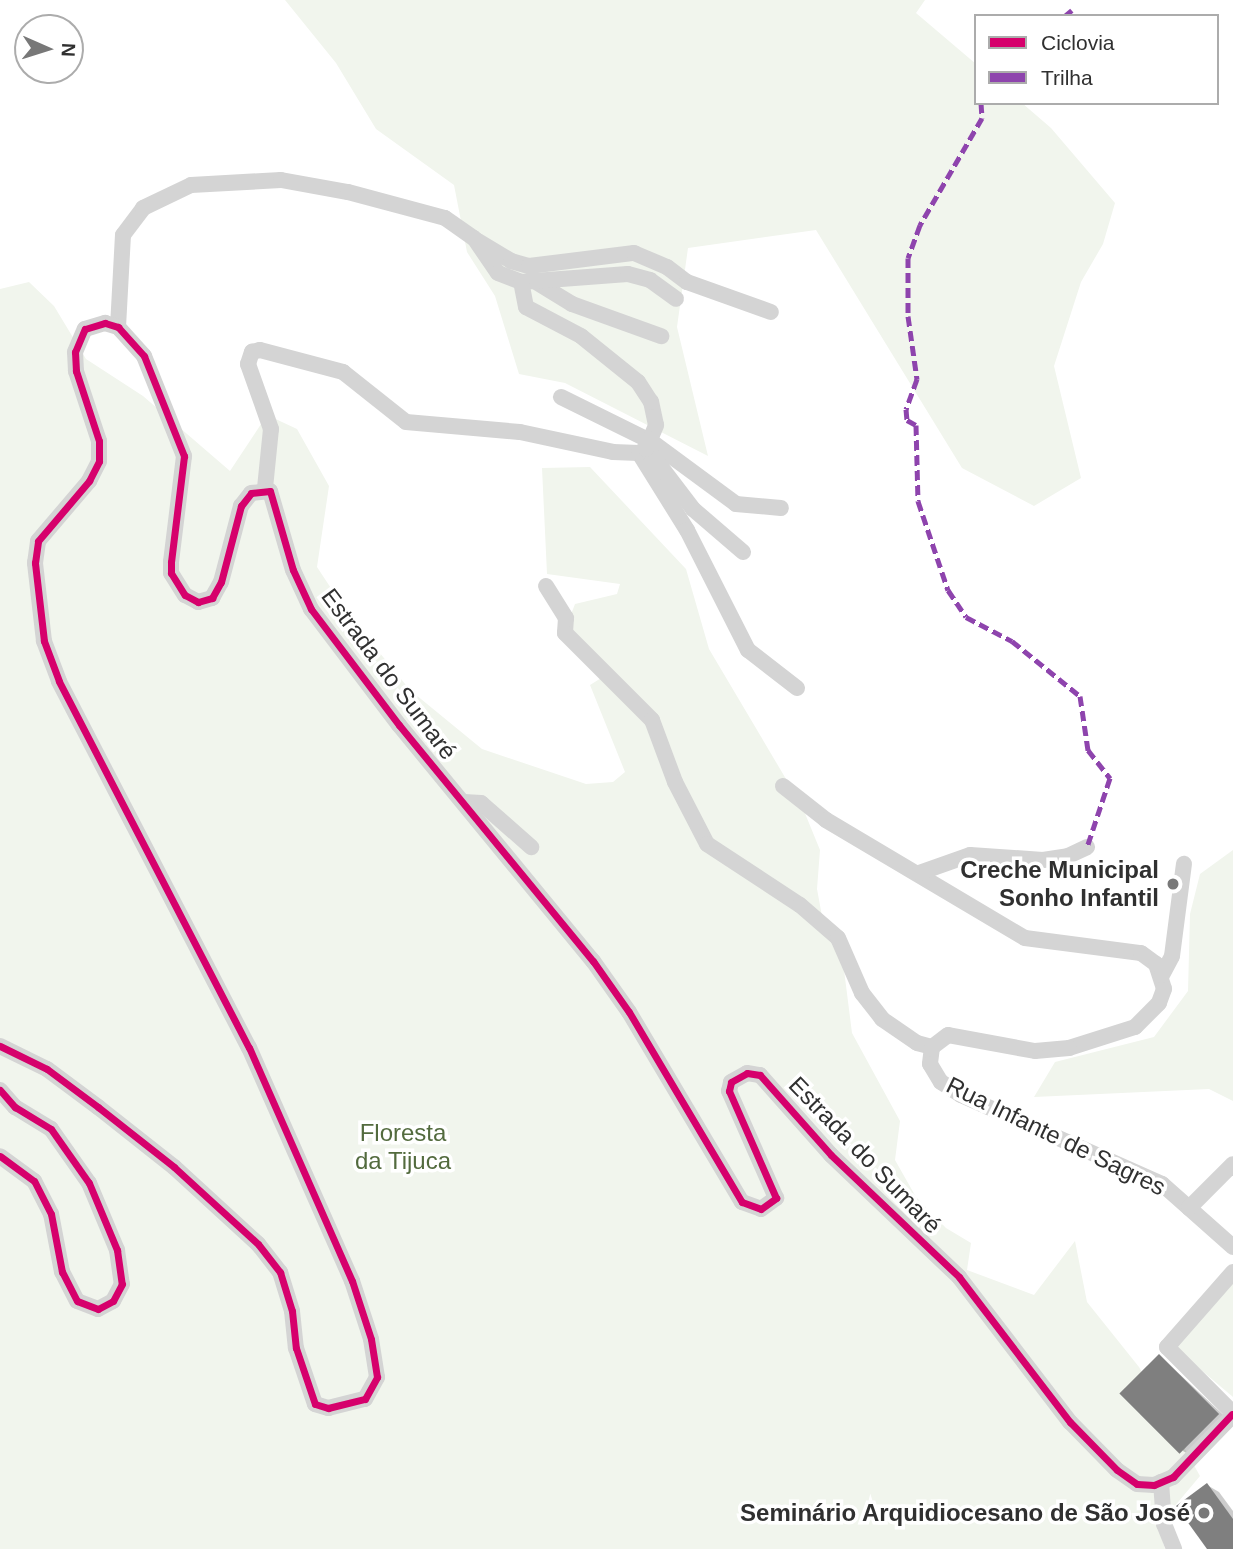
<!DOCTYPE html>
<meta charset="utf-8">
<style>
body{margin:0}
#map{position:relative;width:1233px;height:1549px;overflow:hidden;background:#fff;font-family:Arial,sans-serif}
div>[style]{position:absolute}
.green>*{inset:0;background:#f1f5ed}
.shadow>*{inset:0;background:#0003}
.building>*{inset:0;background:#7f7f7f;transform-origin:0 0}
.minor>*{height:16px;margin:-8px;padding:0 8px;transform-origin:8px;border-radius:8px;background:#d4d4d4}
.quiet>*{height:5px;margin-top:-2.5px;transform-origin:0;background:repeating-linear-gradient(90deg,#8e44ad 0 10px,transparent 0 15px)}
.cycleway>*{height:7px;margin:-3.5px;padding:0 3.5px;transform-origin:3.5px;border-radius:3.5px;background:#d6006c}
.dots>*{width:19px;height:19px;translate:-50% -50%;box-sizing:border-box;border:4px solid #fff;border-radius:50%}
span{translate:-50% -50%;white-space:nowrap;text-align:center;line-height:1.15;-webkit-text-stroke:7px #fff;paint-order:stroke}
.street-label{font-size:24px;color:#303030}
.poi-label{font-size:24px;color:#303030;font-weight:700}
.right{translate:-100% -50%;text-align:right}
.park-label{font-size:24px;color:#536b3e}
.legend{position:absolute;left:974px;top:14px;width:245px;height:91px;box-sizing:border-box;background:#fff;border:2px solid #acacac;margin:0;padding:9px 12px;list-style:none;font-size:21px;color:#303030}
.legend li{display:flex;align-items:center;gap:14px;height:35px}
.legend b{width:35px;border:2px solid #acacac}
.north{position:absolute;left:14px;top:14px;width:70px;height:70px;box-sizing:border-box;background:#fff;border:2px solid #acacac;border-radius:50%;rotate:93deg;font-size:19px;font-weight:700;line-height:28px;text-align:center;color:#303030}
.north::after{content:'';display:block;margin:auto;width:24px;height:32px;background:#787878;clip-path:polygon(50% 0,100% 100%,50% 72%,0 100%)}
</style>
<div id="map">
<div class="green">
<i style="clip-path:polygon(285px 0,925px 0,916px 13px,976px 64px,976px 103px,1022px 103px,1051px 128px,1115px 203px,1103px 244px,1081px 282px,1054px 366px,1081px 478px,1034px 506px,962px 468px,816px 230px,688px 248px,677px 327px,708px 456px,565px 383px,519px 374px,495px 296px,467px 252px,454px 185px,376px 129px,336px 63px)"></i>
<i style="clip-path:polygon(29px 282px,54px 306px,86px 359px,143px 396px,230px 471px,267px 415px,297px 429px,329px 486px,317px 567px,348px 614px,410px 690px,482px 749px,586px 784px,613px 782px,625px 772px,590px 685px,606px 675px,565px 630px,575px 604px,617px 594px,620px 584px,547px 574px,542px 468px,590px 467px,686px 569px,709px 649px,802px 806px,820px 850px,817px 889px,824px 927px,842px 954px,852px 1033px,900px 1121px,895px 1160px,916px 1197px,946px 1228px,971px 1243px,967px 1270px,1034px 1295px,1075px 1241px,1087px 1302px,1139px 1367px,1200px 1476px,1158px 1526px,1165px 1549px,0 1549px,0 289px)"></i>
<i style="clip-path:polygon(1233px 850px,1233px 1101px,1209px 1089px,1034px 1097px,1055px 1062px,1154px 1037px,1188px 991px,1190px 914px,1200px 874px)"></i>
<i style="clip-path:polygon(1233px 1278px,1233px 1397px,1174px 1347px)"></i>
</div>
<div class="shadow">
<i style="clip-path:polygon(1160px 1356px,1231px 1422px,1195px 1458px,1183px 1451px)"></i>
<i style="clip-path:polygon(1207px 1485px,1219px 1492px,1233px 1511px,1233px 1549px,1209px 1549px)"></i>
</div>
<div class="building">
<i style="left:1159px;top:1354px;width:85px;height:56px;rotate:45deg"></i>
<i style="clip-path:polygon(1207px 1483px,1233px 1519px,1233px 1549px,1207px 1549px,1176px 1506px)"></i>
</div>
<div class="minor">
<i style="left:478px;top:241px;width:39px;rotate:31deg"></i>
<i style="left:511px;top:261px;width:19px;rotate:16deg"></i>
<i style="left:529px;top:266px;width:106px;rotate:-7.1deg"></i>
<i style="left:634px;top:253px;width:36px;rotate:23deg"></i>
<i style="left:667px;top:267px;width:25px;rotate:37deg"></i>
<i style="left:687px;top:282px;width:89px;rotate:19.7deg"></i>
<i style="left:536px;top:282px;width:42px;rotate:31.4deg"></i>
<i style="left:572px;top:304px;width:95px;rotate:19.8deg"></i>
<i style="left:118px;top:327px;width:92px;rotate:-86.9deg"></i>
<i style="left:123px;top:235px;width:34px;rotate:-53deg"></i>
<i style="left:143px;top:208px;width:53px;rotate:-25.6deg"></i>
<i style="left:191px;top:185px;width:90px;rotate:-3.2deg"></i>
<i style="left:281px;top:180px;width:68px;rotate:10.2deg"></i>
<i style="left:348px;top:192px;width:100px;rotate:15deg"></i>
<i style="left:445px;top:218px;width:35px;rotate:35deg"></i>
<i style="left:474px;top:238px;width:42px;rotate:55.6deg"></i>
<i style="left:498px;top:273px;width:25px;rotate:21deg"></i>
<i style="left:521px;top:282px;width:107px;rotate:-4.3deg"></i>
<i style="left:628px;top:274px;width:23px;rotate:15deg"></i>
<i style="left:650px;top:280px;width:32px;rotate:36deg"></i>
<i style="left:561px;top:397px;width:102px;rotate:26.3deg"></i>
<i style="left:652px;top:442px;width:104px;rotate:36.4deg"></i>
<i style="left:736px;top:504px;width:45px;rotate:5.1deg"></i>
<i style="left:639px;top:453px;width:91px;rotate:58.1deg"></i>
<i style="left:687px;top:530px;width:135px;rotate:63.1deg"></i>
<i style="left:748px;top:650px;width:62px;rotate:37.8deg"></i>
<i style="left:652px;top:455px;width:68px;rotate:52.8deg"></i>
<i style="left:693px;top:509px;width:66px;rotate:40.7deg"></i>
<i style="left:265px;top:488px;width:59px;rotate:-84.2deg"></i>
<i style="left:271px;top:429px;width:69px;rotate:-109.5deg"></i>
<i style="left:248px;top:364px;width:13px;rotate:-72deg"></i>
<i style="left:252px;top:352px;width:8px;rotate:-14deg"></i>
<i style="left:260px;top:350px;width:86px;rotate:14.8deg"></i>
<i style="left:343px;top:372px;width:80px;rotate:38.4deg"></i>
<i style="left:406px;top:422px;width:114px;rotate:5deg"></i>
<i style="left:520px;top:432px;width:95px;rotate:12.1deg"></i>
<i style="left:613px;top:452px;width:26px;rotate:2deg"></i>
<i style="left:639px;top:453px;width:8px;rotate:-30deg"></i>
<i style="left:646px;top:449px;width:26px;rotate:-67deg"></i>
<i style="left:656px;top:425px;width:24px;rotate:-102deg"></i>
<i style="left:651px;top:402px;width:24px;rotate:-123deg"></i>
<i style="left:638px;top:382px;width:73px;rotate:-141.1deg"></i>
<i style="left:581px;top:336px;width:62px;rotate:-152.2deg"></i>
<i style="left:526px;top:307px;width:25px;rotate:-101deg"></i>
<i style="left:546px;top:586px;width:38px;rotate:58deg"></i>
<i style="left:566px;top:618px;width:15px;rotate:94deg"></i>
<i style="left:565px;top:633px;width:123px;rotate:45deg"></i>
<i style="left:652px;top:720px;width:66px;rotate:69.6deg"></i>
<i style="left:675px;top:782px;width:70px;rotate:62.7deg"></i>
<i style="left:707px;top:844px;width:111px;rotate:33.3deg"></i>
<i style="left:800px;top:905px;width:50px;rotate:41deg"></i>
<i style="left:838px;top:938px;width:60px;rotate:66.4deg"></i>
<i style="left:862px;top:993px;width:33px;rotate:52deg"></i>
<i style="left:882px;top:1019px;width:42px;rotate:34.4deg"></i>
<i style="left:917px;top:1043px;width:16px;rotate:15deg"></i>
<i style="left:783px;top:786px;width:55px;rotate:38.3deg"></i>
<i style="left:826px;top:820px;width:231px;rotate:30.7deg"></i>
<i style="left:1025px;top:938px;width:117px;rotate:7.4deg"></i>
<i style="left:1141px;top:953px;width:19px;rotate:36deg"></i>
<i style="left:1156px;top:964px;width:26px;rotate:72deg"></i>
<i style="left:1164px;top:989px;width:15px;rotate:110deg"></i>
<i style="left:1159px;top:1003px;width:34px;rotate:135deg"></i>
<i style="left:1135px;top:1027px;width:69px;rotate:162.3deg"></i>
<i style="left:1069px;top:1048px;width:34px;rotate:175deg"></i>
<i style="left:1035px;top:1051px;width:88px;rotate:-169.6deg"></i>
<i style="left:948px;top:1035px;width:20px;rotate:143deg"></i>
<i style="left:932px;top:1047px;width:17px;rotate:97deg"></i>
<i style="left:930px;top:1064px;width:21px;rotate:59deg"></i>
<i style="left:941px;top:1082px;width:24px;rotate:33deg"></i>
<i style="left:961px;top:1095px;width:220px;rotate:23.9deg"></i>
<i style="left:1162px;top:1184px;width:95px;rotate:41.6deg"></i>
<i style="left:464px;top:802px;width:17px;rotate:3deg"></i>
<i style="left:481px;top:803px;width:67px;rotate:41.3deg"></i>
<i style="left:919px;top:873px;width:54px;rotate:-19.4deg"></i>
<i style="left:970px;top:855px;width:73px;rotate:3.9deg"></i>
<i style="left:1043px;top:860px;width:25px;rotate:-9deg"></i>
<i style="left:1068px;top:856px;width:21px;rotate:-25deg"></i>
<i style="left:1162px;top:975px;width:21px;rotate:-62deg"></i>
<i style="left:1172px;top:956px;width:93px;rotate:-82.6deg"></i>
<i style="left:0;top:1046px;width:52px;rotate:26.1deg"></i>
<i style="left:47px;top:1069px;width:64px;rotate:36.7deg"></i>
<i style="left:98px;top:1107px;width:97px;rotate:38.3deg"></i>
<i style="left:174px;top:1167px;width:114px;rotate:42.5deg"></i>
<i style="left:258px;top:1244px;width:36px;rotate:52deg"></i>
<i style="left:280px;top:1272px;width:41px;rotate:72.9deg"></i>
<i style="left:292px;top:1311px;width:37px;rotate:84deg"></i>
<i style="left:296px;top:1348px;width:59px;rotate:71.3deg"></i>
<i style="left:315px;top:1404px;width:14px;rotate:17deg"></i>
<i style="left:328px;top:1408px;width:38px;rotate:-14deg"></i>
<i style="left:365px;top:1399px;width:25px;rotate:-61deg"></i>
<i style="left:377px;top:1377px;width:38px;rotate:-99deg"></i>
<i style="left:371px;top:1339px;width:61px;rotate:-108.1deg"></i>
<i style="left:352px;top:1281px;width:255px;rotate:-113.8deg"></i>
<i style="left:249px;top:1048px;width:413px;rotate:-117.4deg"></i>
<i style="left:59px;top:681px;width:43px;rotate:-110.6deg"></i>
<i style="left:44px;top:641px;width:79px;rotate:-96.6deg"></i>
<i style="left:35px;top:563px;width:22px;rotate:-82deg"></i>
<i style="left:38px;top:541px;width:79px;rotate:-49.6deg"></i>
<i style="left:89px;top:481px;width:22px;rotate:-63deg"></i>
<i style="left:99px;top:461px;width:20px;rotate:-90deg"></i>
<i style="left:99px;top:441px;width:74px;rotate:-108.2deg"></i>
<i style="left:76px;top:371px;width:19px;rotate:-93deg"></i>
<i style="left:75px;top:352px;width:25px;rotate:-67deg"></i>
<i style="left:85px;top:329px;width:21px;rotate:-17deg"></i>
<i style="left:105px;top:323px;width:14px;rotate:17deg"></i>
<i style="left:118px;top:327px;width:39px;rotate:48deg"></i>
<i style="left:144px;top:356px;width:108px;rotate:68.2deg"></i>
<i style="left:184px;top:456px;width:107px;rotate:97deg"></i>
<i style="left:171px;top:562px;width:11px;rotate:90deg"></i>
<i style="left:171px;top:573px;width:26px;rotate:58deg"></i>
<i style="left:185px;top:595px;width:15px;rotate:28deg"></i>
<i style="left:198px;top:602px;width:15px;rotate:-16deg"></i>
<i style="left:212px;top:598px;width:18px;rotate:-61deg"></i>
<i style="left:221px;top:582px;width:79px;rotate:-75.3deg"></i>
<i style="left:241px;top:506px;width:16px;rotate:-52deg"></i>
<i style="left:251px;top:493px;width:19px;rotate:-6deg"></i>
<i style="left:270px;top:491px;width:82px;rotate:73.8deg"></i>
<i style="left:293px;top:570px;width:43px;rotate:65.2deg"></i>
<i style="left:311px;top:609px;width:146px;rotate:52.8deg"></i>
<i style="left:399px;top:725px;width:306px;rotate:50.6deg"></i>
<i style="left:593px;top:961px;width:62px;rotate:54.8deg"></i>
<i style="left:629px;top:1012px;width:221px;rotate:59.3deg"></i>
<i style="left:742px;top:1202px;width:20px;rotate:20deg"></i>
<i style="left:761px;top:1209px;width:19px;rotate:-36deg"></i>
<i style="left:776px;top:1198px;width:117px;rotate:-113.7deg"></i>
<i style="left:729px;top:1091px;width:9px;rotate:-77deg"></i>
<i style="left:731px;top:1082px;width:18px;rotate:-29deg"></i>
<i style="left:747px;top:1073px;width:13px;rotate:9deg"></i>
<i style="left:760px;top:1075px;width:107px;rotate:48.4deg"></i>
<i style="left:831px;top:1155px;width:177px;rotate:43.6deg"></i>
<i style="left:959px;top:1277px;width:183px;rotate:52.6deg"></i>
<i style="left:1070px;top:1422px;width:67px;rotate:45.6deg"></i>
<i style="left:1117px;top:1470px;width:24px;rotate:35deg"></i>
<i style="left:1137px;top:1484px;width:17px;rotate:3deg"></i>
<i style="left:1154px;top:1485px;width:21px;rotate:-23deg"></i>
<i style="left:1173px;top:1477px;width:86px;rotate:-45.9deg"></i>
<i style="left:0;top:1090px;width:23px;rotate:49deg"></i>
<i style="left:15px;top:1107px;width:42px;rotate:31.4deg"></i>
<i style="left:51px;top:1129px;width:66px;rotate:54.9deg"></i>
<i style="left:89px;top:1183px;width:73px;rotate:67.3deg"></i>
<i style="left:117px;top:1250px;width:34px;rotate:82deg"></i>
<i style="left:122px;top:1284px;width:19px;rotate:118deg"></i>
<i style="left:113px;top:1301px;width:17px;rotate:152deg"></i>
<i style="left:98px;top:1309px;width:22px;rotate:-159deg"></i>
<i style="left:77px;top:1301px;width:33px;rotate:-117deg"></i>
<i style="left:62px;top:1272px;width:59px;rotate:-100.7deg"></i>
<i style="left:51px;top:1214px;width:37px;rotate:-117deg"></i>
<i style="left:34px;top:1181px;width:42px;rotate:-143.7deg"></i>
<i style="left:1189px;top:1208px;width:62px;rotate:-45deg"></i>
<i style="left:1233px;top:1272px;width:100px;rotate:131.3deg"></i>
<i style="left:1167px;top:1347px;width:93px;rotate:45deg"></i>
<i style="left:1161px;top:1482px;width:42px;rotate:85.9deg"></i>
<i style="left:1164px;top:1524px;width:27px;rotate:68deg"></i>
</div>
<div class="quiet">
<i style="left:1065px;top:16px;width:9px;rotate:-41deg"></i>
<i style="left:981px;top:103px;width:15px;rotate:86deg"></i>
<i style="left:982px;top:118px;width:124px;rotate:120.1deg"></i>
<i style="left:920px;top:225px;width:35px;rotate:110deg"></i>
<i style="left:908px;top:258px;width:58px;rotate:90deg"></i>
<i style="left:908px;top:316px;width:64px;rotate:81.9deg"></i>
<i style="left:917px;top:379px;width:32px;rotate:110deg"></i>
<i style="left:906px;top:409px;width:11px;rotate:85deg"></i>
<i style="left:907px;top:420px;width:10px;rotate:29deg"></i>
<i style="left:916px;top:425px;width:76px;rotate:88.5deg"></i>
<i style="left:918px;top:501px;width:94px;rotate:71.4deg"></i>
<i style="left:948px;top:590px;width:32px;rotate:56deg"></i>
<i style="left:966px;top:617px;width:52px;rotate:27.6deg"></i>
<i style="left:1012px;top:641px;width:87px;rotate:39deg"></i>
<i style="left:1080px;top:696px;width:55px;rotate:81.6deg"></i>
<i style="left:1088px;top:750px;width:36px;rotate:52deg"></i>
<i style="left:1110px;top:778px;width:73px;rotate:108.4deg"></i>
</div>
<div class="cycleway">
<i style="left:0;top:1046px;width:52px;rotate:26.1deg"></i>
<i style="left:47px;top:1069px;width:64px;rotate:36.7deg"></i>
<i style="left:98px;top:1107px;width:97px;rotate:38.3deg"></i>
<i style="left:174px;top:1167px;width:114px;rotate:42.5deg"></i>
<i style="left:258px;top:1244px;width:36px;rotate:52deg"></i>
<i style="left:280px;top:1272px;width:41px;rotate:72.9deg"></i>
<i style="left:292px;top:1311px;width:37px;rotate:84deg"></i>
<i style="left:296px;top:1348px;width:59px;rotate:71.3deg"></i>
<i style="left:315px;top:1404px;width:14px;rotate:17deg"></i>
<i style="left:328px;top:1408px;width:38px;rotate:-14deg"></i>
<i style="left:365px;top:1399px;width:25px;rotate:-61deg"></i>
<i style="left:377px;top:1377px;width:38px;rotate:-99deg"></i>
<i style="left:371px;top:1339px;width:61px;rotate:-108.1deg"></i>
<i style="left:352px;top:1281px;width:255px;rotate:-113.8deg"></i>
<i style="left:249px;top:1048px;width:413px;rotate:-117.4deg"></i>
<i style="left:59px;top:681px;width:43px;rotate:-110.6deg"></i>
<i style="left:44px;top:641px;width:79px;rotate:-96.6deg"></i>
<i style="left:35px;top:563px;width:22px;rotate:-82deg"></i>
<i style="left:38px;top:541px;width:79px;rotate:-49.6deg"></i>
<i style="left:89px;top:481px;width:22px;rotate:-63deg"></i>
<i style="left:99px;top:461px;width:20px;rotate:-90deg"></i>
<i style="left:99px;top:441px;width:74px;rotate:-108.2deg"></i>
<i style="left:76px;top:371px;width:19px;rotate:-93deg"></i>
<i style="left:75px;top:352px;width:25px;rotate:-67deg"></i>
<i style="left:85px;top:329px;width:21px;rotate:-17deg"></i>
<i style="left:105px;top:323px;width:14px;rotate:17deg"></i>
<i style="left:118px;top:327px;width:39px;rotate:48deg"></i>
<i style="left:144px;top:356px;width:108px;rotate:68.2deg"></i>
<i style="left:184px;top:456px;width:107px;rotate:97deg"></i>
<i style="left:171px;top:562px;width:11px;rotate:90deg"></i>
<i style="left:171px;top:573px;width:26px;rotate:58deg"></i>
<i style="left:185px;top:595px;width:15px;rotate:28deg"></i>
<i style="left:198px;top:602px;width:15px;rotate:-16deg"></i>
<i style="left:212px;top:598px;width:18px;rotate:-61deg"></i>
<i style="left:221px;top:582px;width:79px;rotate:-75.3deg"></i>
<i style="left:241px;top:506px;width:16px;rotate:-52deg"></i>
<i style="left:251px;top:493px;width:19px;rotate:-6deg"></i>
<i style="left:270px;top:491px;width:82px;rotate:73.8deg"></i>
<i style="left:293px;top:570px;width:43px;rotate:65.2deg"></i>
<i style="left:311px;top:609px;width:146px;rotate:52.8deg"></i>
<i style="left:399px;top:725px;width:306px;rotate:50.6deg"></i>
<i style="left:593px;top:961px;width:62px;rotate:54.8deg"></i>
<i style="left:629px;top:1012px;width:221px;rotate:59.3deg"></i>
<i style="left:742px;top:1202px;width:20px;rotate:20deg"></i>
<i style="left:761px;top:1209px;width:19px;rotate:-36deg"></i>
<i style="left:776px;top:1198px;width:117px;rotate:-113.7deg"></i>
<i style="left:729px;top:1091px;width:9px;rotate:-77deg"></i>
<i style="left:731px;top:1082px;width:18px;rotate:-29deg"></i>
<i style="left:747px;top:1073px;width:13px;rotate:9deg"></i>
<i style="left:760px;top:1075px;width:107px;rotate:48.4deg"></i>
<i style="left:831px;top:1155px;width:177px;rotate:43.6deg"></i>
<i style="left:959px;top:1277px;width:183px;rotate:52.6deg"></i>
<i style="left:1070px;top:1422px;width:67px;rotate:45.6deg"></i>
<i style="left:1117px;top:1470px;width:24px;rotate:35deg"></i>
<i style="left:1137px;top:1484px;width:17px;rotate:3deg"></i>
<i style="left:1154px;top:1485px;width:21px;rotate:-23deg"></i>
<i style="left:1173px;top:1477px;width:86px;rotate:-46.9deg"></i>
<i style="left:0;top:1090px;width:23px;rotate:49deg"></i>
<i style="left:15px;top:1107px;width:42px;rotate:31.4deg"></i>
<i style="left:51px;top:1129px;width:66px;rotate:54.9deg"></i>
<i style="left:89px;top:1183px;width:73px;rotate:67.3deg"></i>
<i style="left:117px;top:1250px;width:34px;rotate:82deg"></i>
<i style="left:122px;top:1284px;width:19px;rotate:118deg"></i>
<i style="left:113px;top:1301px;width:17px;rotate:152deg"></i>
<i style="left:98px;top:1309px;width:22px;rotate:-159deg"></i>
<i style="left:77px;top:1301px;width:33px;rotate:-117deg"></i>
<i style="left:62px;top:1272px;width:59px;rotate:-100.7deg"></i>
<i style="left:51px;top:1214px;width:37px;rotate:-117deg"></i>
<i style="left:34px;top:1181px;width:42px;rotate:-143.7deg"></i>
</div>
<div class="dots">
<i style="left:1173px;top:884px;background:#787878"></i>
<i style="left:1204px;top:1513px;background:#787878"></i>
</div>
<div class="street-label">
<span style="left:389px;top:674px;rotate:53deg">Estrada do Sumaré</span>
<span style="left:1056px;top:1136px;rotate:26deg">Rua Infante de Sagres</span>
<span style="left:865px;top:1155px;rotate:46deg">Estrada do Sumaré</span>
</div>
<div class="poi-label">
<span class="right" style="left:1159px;top:884px">Creche Municipal<br>Sonho Infantil</span>
<span class="right" style="left:1190px;top:1513px">Seminário Arquidiocesano de São José</span>
</div>
<div class="park-label">
<span style="left:403px;top:1147px">Floresta<br>da Tijuca</span>
</div>
<ul class="legend">
<li><b style="height:9px;background:#d6006c"></b>Ciclovia</li>
<li><b style="height:9px;background:#8e44ad"></b>Trilha</li>
</ul>
<div class="north">N</div>
</div>
